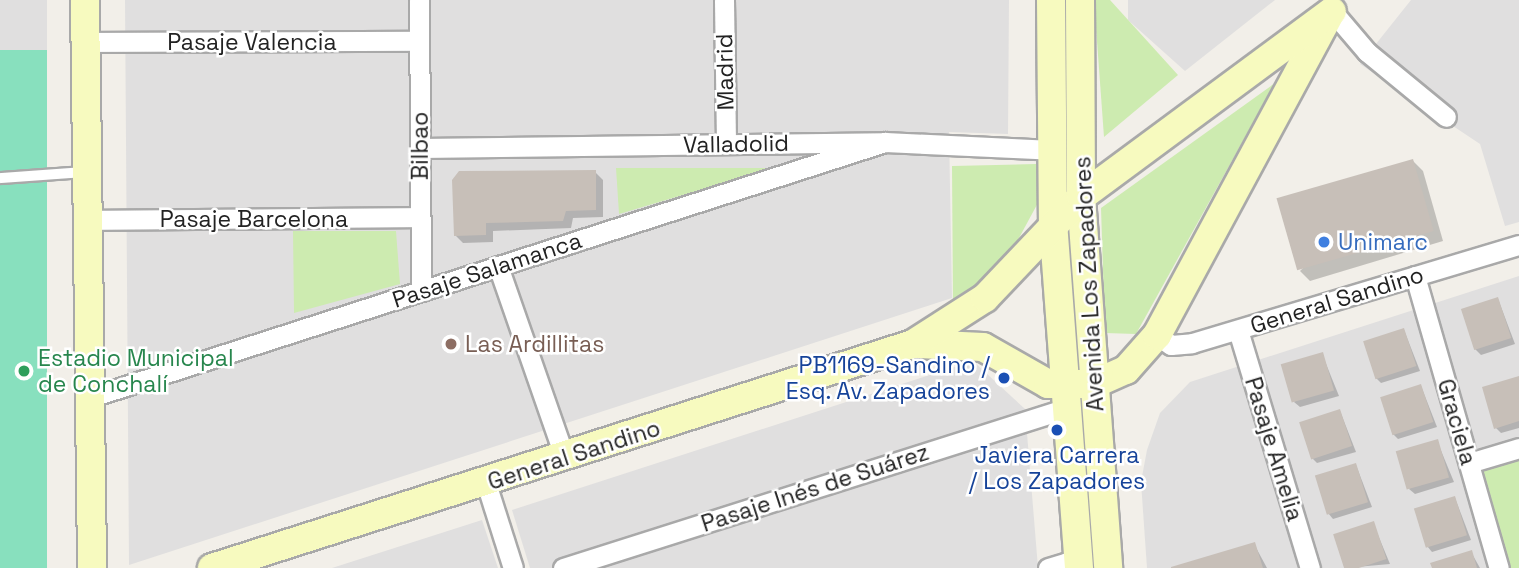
<!DOCTYPE html>
<meta charset="utf-8">
<style>
body{margin:0}
#map{position:relative;width:1519px;height:568px;overflow:hidden;background:#f2efe9;font-family:"Space Grotesk",sans-serif}
div>[style]{position:absolute}
.residential>*{inset:0;background:#e0dfdf;transform-origin:0 0}
.grass>*{inset:0;background:#cdebb0}
.pitch>*{inset:0;background:#88e0be;transform-origin:0 0}
.shadow>*{inset:0;background:#0003}
.building>*{inset:0;background:#c7bfb8;transform-origin:0 0}
.roads{filter:drop-shadow(2px 0 #a9a9a9) drop-shadow(-2px 0 #a9a9a9) drop-shadow(0 2px #a9a9a9) drop-shadow(0 -2px #a9a9a9)}
.lane>*{height:10px;margin:-5px;padding:0 5px;transform-origin:5px;border-radius:5px;background:#fff}
.street>*{height:19px;margin:-9.5px;padding:0 9.5px;transform-origin:9.5px;border-radius:9.5px;background:#fff}
.secondary>*{height:28px;margin:-14px;padding:0 14px;transform-origin:14px;border-radius:14px;background:#f7fabf}
.dots>*{width:19px;height:19px;translate:-50% -50%;box-sizing:border-box;border:4px solid #fff;border-radius:50%}
span{translate:-50% -50%;white-space:nowrap;text-align:center;line-height:1.15;-webkit-text-stroke:5px #fff;paint-order:stroke}
.street-label{font-size:23px;color:#222}
.shop-label{font-size:23px;color:#366cbe}
.left{translate:0 -50%;text-align:left}
.education-label{font-size:23px;color:#785e54}
.leisure-label{font-size:23px;color:#27864d}
.transit-label{font-size:23px;color:#164399}
.right{translate:-100% -50%;text-align:right}
</style>
<div id="map">
<div class="residential">
<i style="left:0;top:0;width:47px;height:56px"></i>
<i style="clip-path:polygon(125px 0,1009px 0,1008px 134px,949px 132px,952px 298px,129px 565px)"></i>
<i style="clip-path:polygon(1128px 0,1275px 0,1185px 71px,1128px 20px)"></i>
<i style="clip-path:polygon(1411px 0,1519px 0,1519px 222px,1505px 226px,1480px 144px,1360px 64px)"></i>
<i style="clip-path:polygon(1519px 276px,1519px 568px,1147px 568px,1141px 482px,1147px 450px,1160px 413px,1190px 382px)"></i>
<i style="clip-path:polygon(973px 361px,1025px 409px,1038px 568px,530px 568px,512px 510px)"></i>
<i style="clip-path:polygon(482px 520px,498px 568px,332px 568px)"></i>
</div>
<div class="grass">
<i style="clip-path:polygon(1094px 0,1110px 0,1178px 75px,1104px 137px)"></i>
<i style="clip-path:polygon(1275px 83px,1136px 334px,1105px 333px,1101px 208px)"></i>
<i style="clip-path:polygon(1036px 164px,1039px 201px,994px 284px,953px 303px,952px 166px)"></i>
<i style="clip-path:polygon(616px 168px,773px 168px,619px 214px)"></i>
<i style="clip-path:polygon(293px 231px,396px 231px,400px 284px,294px 313px)"></i>
<i style="clip-path:polygon(1519px 457px,1519px 568px,1506px 568px,1476px 470px)"></i>
</div>
<div class="pitch">
<i style="left:47px;top:50px;width:518px;height:47px;rotate:90deg"></i>
</div>
<div class="shadow">
<i style="clip-path:polygon(1413px 161px,1423px 171px,1443px 241px,1310px 281px,1300px 271px)"></i>
<i style="clip-path:polygon(595px 172px,603px 180px,603px 217px,573px 218px,571px 228px,493px 231px,493px 242px,463px 243px,455px 235px)"></i>
<i style="clip-path:polygon(1498px 299px,1515px 344px,1481px 355px,1475px 349px)"></i>
<i style="clip-path:polygon(1404px 330px,1420px 371px,1381px 383px,1376px 378px)"></i>
<i style="clip-path:polygon(1322px 354px,1339px 396px,1300px 407px,1294px 402px)"></i>
<i style="clip-path:polygon(1519px 378px,1519px 428px,1501px 433px,1496px 428px)"></i>
<i style="clip-path:polygon(1421px 386px,1437px 427px,1398px 439px,1393px 434px)"></i>
<i style="clip-path:polygon(1340px 411px,1356px 452px,1317px 463px,1312px 458px)"></i>
<i style="clip-path:polygon(1437px 441px,1454px 482px,1415px 494px,1409px 489px)"></i>
<i style="clip-path:polygon(1356px 465px,1372px 507px,1333px 519px,1328px 513px)"></i>
<i style="clip-path:polygon(1455px 498px,1471px 540px,1432px 552px,1427px 546px)"></i>
<i style="clip-path:polygon(1373px 523px,1390px 564px,1345px 568px,1335px 535px)"></i>
<i style="clip-path:polygon(1254px 544px,1267px 568px,1175px 568px)"></i>
<i style="clip-path:polygon(1471px 552px,1480px 568px,1433px 568px)"></i>
</div>
<div class="building">
<i style="left:1413px;top:159px;width:75px;height:142px;rotate:74deg"></i>
<i style="clip-path:polygon(596px 170px,596px 210px,566px 211px,563px 221px,486px 223px,486px 235px,454px 236px,452px 180px,459px 171px)"></i>
<i style="left:1498px;top:297px;width:43px;height:39px;rotate:72deg"></i>
<i style="left:1404px;top:328px;width:40px;height:43px;rotate:72deg"></i>
<i style="left:1323px;top:352px;width:40px;height:44px;rotate:74deg"></i>
<i style="clip-path:polygon(1519px 376px,1519px 421px,1494px 429px,1482px 387px)"></i>
<i style="left:1421px;top:384px;width:40px;height:43px;rotate:72deg"></i>
<i style="left:1340px;top:409px;width:39px;height:43px;rotate:72deg"></i>
<i style="left:1438px;top:439px;width:40px;height:44px;rotate:74deg"></i>
<i style="left:1356px;top:463px;width:41px;height:43px;rotate:73deg"></i>
<i style="left:1455px;top:496px;width:41px;height:43px;rotate:73deg"></i>
<i style="left:1374px;top:521px;width:40px;height:43px;rotate:72deg"></i>
<i style="clip-path:polygon(1255px 542px,1263px 568px,1171px 568px,1171px 567px)"></i>
<i style="clip-path:polygon(1472px 550px,1477px 568px,1432px 568px,1430px 563px)"></i>
</div>
<div class="roads">
<div class="lane">
<i style="left:0;top:178px;width:83px;rotate:-4.1deg"></i>
</div>
<div class="street">
<i style="left:419px;top:0;width:291px;rotate:89.6deg"></i>
<i style="left:724px;top:0;width:144px;rotate:89.2deg"></i>
<i style="left:1332px;top:11px;width:54px;rotate:49.5deg"></i>
<i style="left:1367px;top:52px;width:102px;rotate:39.4deg"></i>
<i style="left:86px;top:42px;width:333px;rotate:-0.2deg"></i>
<i style="left:420px;top:148px;width:465px;rotate:-0.7deg"></i>
<i style="left:885px;top:142px;width:167px;rotate:2.7deg"></i>
<i style="left:87px;top:220px;width:333px;rotate:-0.5deg"></i>
<i style="left:498px;top:266px;width:203px;rotate:70.8deg"></i>
<i style="left:1415px;top:276px;width:304px;rotate:74deg"></i>
<i style="left:1238px;top:330px;width:249px;rotate:73.2deg"></i>
<i style="left:1157px;top:335px;width:17px;rotate:36deg"></i>
<i style="left:1171px;top:345px;width:21px;rotate:-5deg"></i>
<i style="left:1192px;top:343px;width:341px;rotate:-16.7deg"></i>
<i style="left:88px;top:398px;width:837px;rotate:-17.81deg"></i>
<i style="left:1469px;top:463px;width:52px;rotate:-16.7deg"></i>
<i style="left:486px;top:483px;width:89px;rotate:72.4deg"></i>
<i style="left:563px;top:568px;width:529px;rotate:-17.61deg"></i>
<i style="left:1048px;top:568px;width:31px;rotate:-17deg"></i>
</div>
<div class="secondary">
<i style="left:85px;top:0;width:568px;rotate:89.29deg"></i>
<i style="left:1051px;top:0;width:222px;rotate:89.5deg"></i>
<i style="left:1053px;top:222px;width:347px;rotate:85.7deg"></i>
<i style="left:1080px;top:0;width:197px;rotate:89.7deg"></i>
<i style="left:1081px;top:197px;width:372px;rotate:85.8deg"></i>
<i style="left:919px;top:344px;width:64px;rotate:2.7deg"></i>
<i style="left:983px;top:347px;width:75px;rotate:29.6deg"></i>
<i style="left:1048px;top:384px;width:46px"></i>
<i style="left:1094px;top:384px;width:35px;rotate:-24deg"></i>
<i style="left:1126px;top:370px;width:47px;rotate:-48.5deg"></i>
<i style="left:1157px;top:335px;width:362px;rotate:-61.7deg"></i>
<i style="left:212px;top:568px;width:736px;rotate:-17.72deg"></i>
<i style="left:913px;top:344px;width:85px;rotate:-32.6deg"></i>
<i style="left:985px;top:298px;width:139px;rotate:-46.5deg"></i>
<i style="left:1081px;top:197px;width:312px;rotate:-36.5deg"></i>
</div>
</div>
<div class="dots">
<i style="left:1324px;top:242px;background:#3f7fe0"></i>
<i style="left:451px;top:344px;background:#8d6e63"></i>
<i style="left:24px;top:371px;background:#2e9e5b"></i>
<i style="left:1004px;top:378px;background:#1a4fb4"></i>
<i style="left:1057px;top:430px;background:#1a4fb4"></i>
</div>
<div class="street-label">
<span style="left:252px;top:42px">Pasaje Valencia</span>
<span style="left:725px;top:72px;rotate:-91deg">Madrid</span>
<span style="left:736px;top:144px;rotate:-1deg">Valladolid</span>
<span style="left:420px;top:146px;rotate:-90deg">Bilbao</span>
<span style="left:254px;top:219px">Pasaje Barcelona</span>
<span style="left:487px;top:270px;rotate:-18deg">Pasaje Salamanca</span>
<span style="left:1089px;top:284px;rotate:-93deg">Avenida Los Zapadores</span>
<span style="left:1337px;top:300px;rotate:-17deg">General Sandino</span>
<span style="left:1457px;top:422px;rotate:74deg">Graciela</span>
<span style="left:1274px;top:449px;rotate:73deg">Pasaje Amelia</span>
<span style="left:574px;top:455px;rotate:-18deg">General Sandino</span>
<span style="left:815px;top:488px;rotate:-18deg">Pasaje Inés de Suárez</span>
</div>
<div class="shop-label">
<span class="left" style="left:1338px;top:242px">Unimarc</span>
</div>
<div class="education-label">
<span class="left" style="left:465px;top:344px">Las Ardillitas</span>
</div>
<div class="leisure-label">
<span class="left" style="left:38px;top:371px">Estadio Municipal<br>de Conchalí</span>
</div>
<div class="transit-label">
<span class="right" style="left:990px;top:378px">PB1169-Sandino /<br>Esq. Av. Zapadores</span>
<span style="left:1057px;top:468px">Javiera Carrera<br>/ Los Zapadores</span>
</div>
</div>
